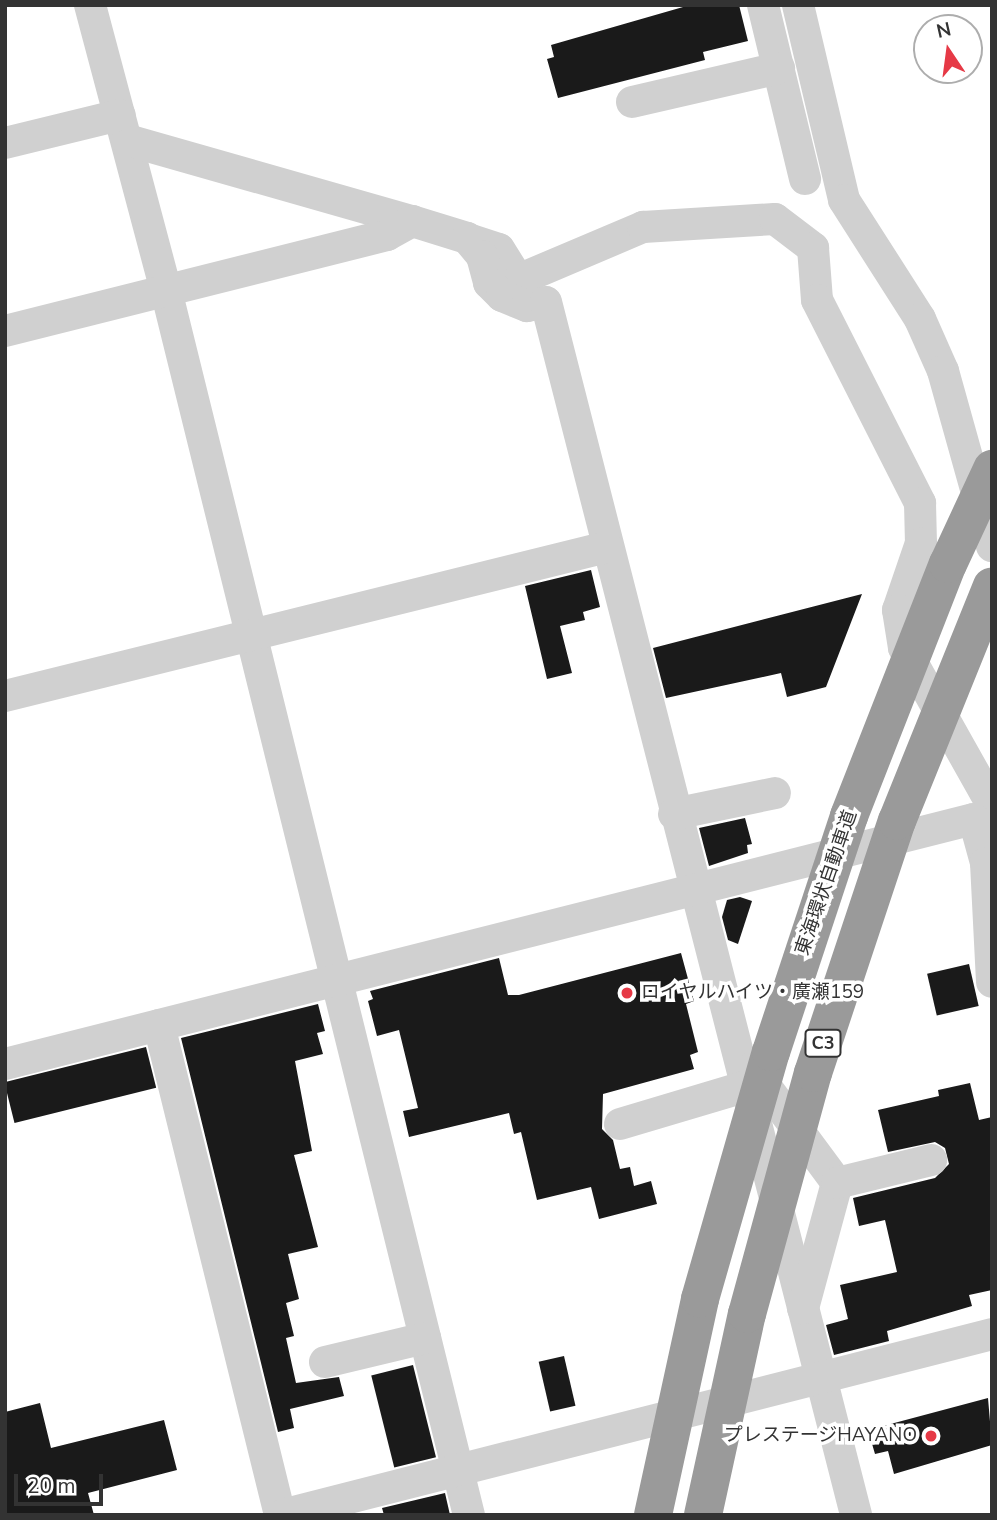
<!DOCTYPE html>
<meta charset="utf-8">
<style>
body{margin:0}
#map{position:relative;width:997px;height:1520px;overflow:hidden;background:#fff;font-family:"Nunito Sans","Noto Sans JP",sans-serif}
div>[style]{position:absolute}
.building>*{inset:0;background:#1a1a1a;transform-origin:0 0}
.street>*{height:32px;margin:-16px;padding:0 16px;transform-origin:16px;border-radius:16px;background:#d0d0d0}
.highway-bridge>*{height:38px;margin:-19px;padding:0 19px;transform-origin:19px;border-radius:19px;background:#9a9a9a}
.dots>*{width:19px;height:19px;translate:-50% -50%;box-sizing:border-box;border:4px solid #fff;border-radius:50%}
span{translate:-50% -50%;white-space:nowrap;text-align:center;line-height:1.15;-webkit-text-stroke:7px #fff;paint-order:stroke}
.shield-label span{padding:2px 5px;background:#fff;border:2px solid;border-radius:5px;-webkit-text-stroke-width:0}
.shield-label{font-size:18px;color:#333;font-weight:700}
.street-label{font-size:19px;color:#333}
.poi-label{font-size:19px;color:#333}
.left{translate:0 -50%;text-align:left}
.right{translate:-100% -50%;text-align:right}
.frame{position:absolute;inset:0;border:7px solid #333;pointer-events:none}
.north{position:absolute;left:913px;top:14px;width:70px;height:70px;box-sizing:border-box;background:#fff;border:2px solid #adadad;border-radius:50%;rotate:347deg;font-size:19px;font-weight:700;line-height:28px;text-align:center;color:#333}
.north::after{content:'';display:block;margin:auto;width:24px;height:32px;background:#e63946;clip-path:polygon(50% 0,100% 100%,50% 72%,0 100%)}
.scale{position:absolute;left:14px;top:1474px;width:89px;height:32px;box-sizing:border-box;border:4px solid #333;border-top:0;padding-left:9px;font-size:21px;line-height:24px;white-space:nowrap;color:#333;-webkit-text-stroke:5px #fff;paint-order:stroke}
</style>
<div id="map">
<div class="building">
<i style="clip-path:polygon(690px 5px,739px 5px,748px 41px,703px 52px,705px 60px,558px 98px,547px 59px,554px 57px,551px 45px)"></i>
<i style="clip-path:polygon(591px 570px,600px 607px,583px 612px,585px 620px,560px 626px,572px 673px,547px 679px,525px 586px)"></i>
<i style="clip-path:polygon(862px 594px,826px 687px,787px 697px,781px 673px,666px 698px,653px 648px)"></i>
<i style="clip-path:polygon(745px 818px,752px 844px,747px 845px,748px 853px,709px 866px,699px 828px)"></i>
<i style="clip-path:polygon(740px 897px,752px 901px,738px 944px,728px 940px,722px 917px,727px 900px)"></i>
<i style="clip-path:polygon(681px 953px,694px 1001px,686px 1004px,698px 1052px,690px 1055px,694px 1069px,603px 1094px,602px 1129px,613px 1140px,620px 1169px,630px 1167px,634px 1186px,651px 1181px,657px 1204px,599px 1219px,591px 1187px,537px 1200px,521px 1132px,514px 1134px,509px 1113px,409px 1137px,403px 1111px,418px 1108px,399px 1030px,377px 1036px,368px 1001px,373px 999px,370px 991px,499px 958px,508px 995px,519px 995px)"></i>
<i style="left:969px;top:964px;width:43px;height:43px;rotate:77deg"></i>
<i style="clip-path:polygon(318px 1004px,325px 1031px,317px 1033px,323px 1054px,295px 1061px,312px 1151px,294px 1155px,318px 1247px,288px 1254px,299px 1299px,286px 1303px,294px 1336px,286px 1338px,296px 1383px,339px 1377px,344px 1396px,290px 1409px,294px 1428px,278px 1432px,181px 1038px)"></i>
<i style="left:146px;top:1047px;width:42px;height:146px;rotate:76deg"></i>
<i style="clip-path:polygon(970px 1083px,979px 1120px,992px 1117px,992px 1290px,969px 1295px,972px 1306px,887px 1331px,889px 1341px,834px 1355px,826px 1325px,848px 1319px,840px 1285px,897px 1272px,885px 1220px,859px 1226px,853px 1198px,935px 1178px,949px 1164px,945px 1148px,935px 1142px,888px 1152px,878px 1110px,939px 1096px,938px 1090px)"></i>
<i style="left:564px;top:1356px;width:51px;height:26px;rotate:77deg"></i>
<i style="left:413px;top:1365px;width:95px;height:43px;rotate:76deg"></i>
<i style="clip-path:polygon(988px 1398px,992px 1445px,894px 1474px,888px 1451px,875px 1454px,868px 1430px)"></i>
<i style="clip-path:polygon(40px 1403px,51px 1448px,164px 1420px,177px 1470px,88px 1493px,94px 1515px,5px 1515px,5px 1412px)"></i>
<i style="clip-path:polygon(445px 1493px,450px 1515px,384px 1515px,382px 1508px)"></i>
</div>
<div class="street">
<i style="left:90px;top:5px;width:295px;rotate:75.1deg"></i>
<i style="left:166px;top:290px;width:1262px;rotate:76.11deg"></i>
<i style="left:763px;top:5px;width:179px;rotate:76.4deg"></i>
<i style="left:798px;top:5px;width:200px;rotate:76.7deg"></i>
<i style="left:844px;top:200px;width:141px;rotate:57.4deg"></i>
<i style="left:920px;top:319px;width:57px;rotate:66.1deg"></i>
<i style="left:943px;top:371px;width:182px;rotate:74.4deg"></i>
<i style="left:632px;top:102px;width:151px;rotate:-13deg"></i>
<i style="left:127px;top:140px;width:296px;rotate:15.9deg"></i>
<i style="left:5px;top:143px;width:118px;rotate:-13.7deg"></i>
<i style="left:471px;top:240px;width:29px;rotate:18deg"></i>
<i style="left:499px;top:249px;width:36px;rotate:58deg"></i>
<i style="left:518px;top:280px;width:136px;rotate:-23deg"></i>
<i style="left:643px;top:227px;width:132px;rotate:-3.5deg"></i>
<i style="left:775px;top:219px;width:48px;rotate:37.3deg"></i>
<i style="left:813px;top:248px;width:52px;rotate:85.6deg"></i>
<i style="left:817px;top:300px;width:228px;rotate:63.1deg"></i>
<i style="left:920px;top:503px;width:40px;rotate:88.6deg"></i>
<i style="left:921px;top:543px;width:71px;rotate:108.9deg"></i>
<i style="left:898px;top:610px;width:38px;rotate:81deg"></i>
<i style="left:904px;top:648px;width:180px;rotate:60.7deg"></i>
<i style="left:5px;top:331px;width:394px;rotate:-14.1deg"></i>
<i style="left:387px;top:235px;width:29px;rotate:-29deg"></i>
<i style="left:412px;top:221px;width:58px;rotate:17.2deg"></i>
<i style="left:467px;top:238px;width:23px;rotate:50deg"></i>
<i style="left:482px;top:256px;width:28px;rotate:75deg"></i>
<i style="left:489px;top:283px;width:18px;rotate:45deg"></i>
<i style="left:502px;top:296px;width:27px;rotate:22deg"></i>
<i style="left:527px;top:306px;width:19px;rotate:-12deg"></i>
<i style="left:546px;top:302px;width:1252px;rotate:75.66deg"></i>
<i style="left:5px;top:696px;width:620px;rotate:-13.9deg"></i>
<i style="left:674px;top:814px;width:103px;rotate:-11.7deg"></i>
<i style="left:159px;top:1025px;width:505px;rotate:76.13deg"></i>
<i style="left:5px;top:1064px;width:999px;rotate:-14.19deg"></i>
<i style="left:974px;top:819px;width:46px;rotate:74.7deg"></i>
<i style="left:986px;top:863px;width:119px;rotate:87.1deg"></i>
<i style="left:752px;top:1068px;width:143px;rotate:53.5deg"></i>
<i style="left:837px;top:1183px;width:130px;rotate:105.2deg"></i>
<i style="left:620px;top:1124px;width:129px;rotate:-16.6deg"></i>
<i style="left:837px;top:1183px;width:97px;rotate:-13.7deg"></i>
<i style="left:325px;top:1362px;width:103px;rotate:-13.5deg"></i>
<i style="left:282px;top:1515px;width:733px;rotate:-14.3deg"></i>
</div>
<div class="highway-bridge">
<i style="left:653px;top:1515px;width:221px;rotate:-77.7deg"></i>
<i style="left:700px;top:1299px;width:257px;rotate:-74deg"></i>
<i style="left:771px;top:1052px;width:249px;rotate:-71.7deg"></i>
<i style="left:849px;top:816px;width:271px;rotate:-68.6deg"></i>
<i style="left:948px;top:564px;width:105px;rotate:-65.1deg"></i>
<i style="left:703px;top:1515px;width:206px;rotate:-77.7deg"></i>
<i style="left:747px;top:1314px;width:250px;rotate:-74.7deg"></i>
<i style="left:813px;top:1073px;width:266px;rotate:-71.6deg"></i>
<i style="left:897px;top:821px;width:253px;rotate:-68deg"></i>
</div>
<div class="dots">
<i style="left:627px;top:993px;background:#e63946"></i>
<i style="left:931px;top:1436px;background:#e63946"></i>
</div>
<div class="shield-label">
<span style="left:823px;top:1043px">C3</span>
</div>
<div class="street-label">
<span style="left:827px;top:883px;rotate:-71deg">東海環状自動車道</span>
</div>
<div class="poi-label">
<span class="left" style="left:641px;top:993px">ロイヤルハイツ・廣瀬159</span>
<span class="right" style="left:917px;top:1436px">プレステージHAYANO</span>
</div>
<div class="frame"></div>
<div class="north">N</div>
<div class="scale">20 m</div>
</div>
